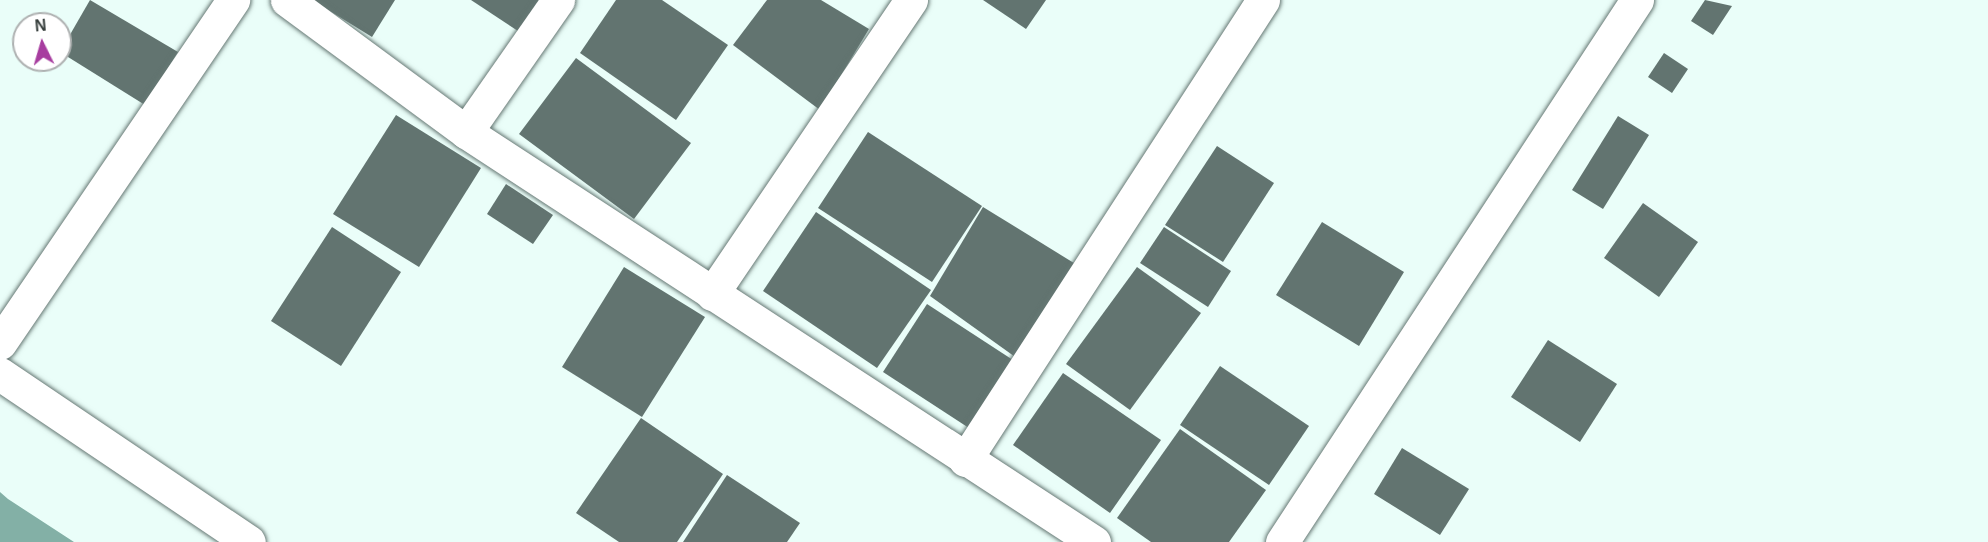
<!DOCTYPE html>
<html>
<head>
<meta charset="utf-8">
<style>
  body { margin:0 }
  #map { position:relative; width:1988px; height:542px; overflow:hidden; background:#eafef9; font-family:Arial,sans-serif }
  div>[style] { position:absolute }
  .water>* { inset:0; background:#83b0a6 }
  .building>* { inset:0; background:#627470 }
  .roads { filter:drop-shadow(0 0 2px #667874) drop-shadow(0 0 2px #667874) }
  .minor>* { height:33px; margin:-16.5px; padding:0 16.5px; transform-origin:16.5px; border-radius:16.5px; background:#fff }
  .major>* { height:33px; margin:-16.5px; padding:0 16.5px; transform-origin:16.5px; border-radius:16.5px; background:#fff }
  span { translate:-50% -50%; white-space:nowrap; text-align:center; line-height:1.15; -webkit-text-stroke:6px #fff; paint-order:stroke }
  .north { position:absolute; left:12px; top:12px; width:60px; height:60px; box-sizing:border-box; background:#fff; border:2px solid #aeb1b1; border-radius:50%; rotate:355deg; font-size:16px; font-weight:700; line-height:24px; text-align:center; color:#353d3b }
  .north::after { content:''; display:block; margin:auto; width:21px; height:27px; background:#a73d9f; clip-path:polygon(50% 0,100% 100%,50% 72%,0 100%) }
</style>
</head>
<body>
<div id="map">
  <div class="water">
    <i style="clip-path:polygon(0 492px,8px 499px,74px 542px,0 542px)"></i>
  </div>
  <div class="building">
    <i style="clip-path:polygon(90px 0,178px 52px,145px 105px,60px 52px)"></i>
    <i style="clip-path:polygon(312px 0,395px 0,372px 37px)"></i>
    <i style="clip-path:polygon(471px 0,543px 0,521px 33px)"></i>
    <i style="clip-path:polygon(616px 0,662px 0,728px 45px,676px 120px,580px 53px)"></i>
    <i style="clip-path:polygon(767px 0,821px 0,869px 29px,820px 110px,733px 45px)"></i>
    <i style="clip-path:polygon(983px 0,1046px 0,1026px 29px)"></i>
    <i style="clip-path:polygon(1705px 0,1732px 6px,1713px 35px,1691px 21px)"></i>
    <i style="clip-path:polygon(1664px 53px,1688px 69px,1672px 93px,1648px 77px)"></i>
    <i style="clip-path:polygon(576px 58px,691px 143px,634px 219px,519px 134px)"></i>
    <i style="clip-path:polygon(396px 115px,481px 168px,419px 267px,333px 214px)"></i>
    <i style="clip-path:polygon(1618px 116px,1649px 135px,1603px 209px,1572px 190px)"></i>
    <i style="clip-path:polygon(868px 132px,982px 206px,932px 282px,818px 208px)"></i>
    <i style="clip-path:polygon(1217px 146px,1274px 183px,1223px 262px,1165px 225px)"></i>
    <i style="clip-path:polygon(506px 184px,553px 215px,533px 244px,487px 214px)"></i>
    <i style="clip-path:polygon(1643px 203px,1698px 242px,1659px 297px,1604px 258px)"></i>
    <i style="clip-path:polygon(983px 207px,1082px 268px,1018px 359px,930px 296px)"></i>
    <i style="clip-path:polygon(816px 212px,931px 290px,877px 368px,763px 291px)"></i>
    <i style="clip-path:polygon(1322px 222px,1404px 272px,1359px 346px,1276px 295px)"></i>
    <i style="clip-path:polygon(332px 227px,401px 272px,341px 366px,271px 321px)"></i>
    <i style="clip-path:polygon(1164px 227px,1231px 271px,1208px 307px,1140px 263px)"></i>
    <i style="clip-path:polygon(624px 267px,705px 317px,642px 417px,562px 367px)"></i>
    <i style="clip-path:polygon(1137px 267px,1201px 313px,1130px 410px,1066px 364px)"></i>
    <i style="clip-path:polygon(927px 304px,1016px 362px,972px 430px,883px 372px)"></i>
    <i style="clip-path:polygon(1548px 340px,1617px 384px,1580px 442px,1511px 397px)"></i>
    <i style="clip-path:polygon(1220px 366px,1309px 426px,1269px 485px,1180px 425px)"></i>
    <i style="clip-path:polygon(1063px 373px,1161px 440px,1110px 513px,1013px 445px)"></i>
    <i style="clip-path:polygon(641px 418px,723px 474px,677px 542px,619px 542px,576px 513px)"></i>
    <i style="clip-path:polygon(1180px 429px,1266px 490px,1229px 542px,1151px 542px,1117px 518px)"></i>
    <i style="clip-path:polygon(1402px 448px,1469px 489px,1440px 535px,1374px 494px)"></i>
    <i style="clip-path:polygon(727px 475px,800px 523px,787px 542px,683px 542px)"></i>
  </div>
  <div class="roads">
    <div class="minor">
      <i style="left:287px;top:0;width:222px;rotate:36.4deg"></i>
      <i style="left:466px;top:132px;width:750px;rotate:33.14deg"></i>
      <i style="left:466px;top:132px;width:161px;rotate:-55.1deg"></i>
      <i style="left:712px;top:294px;width:355px;rotate:-55.9deg"></i>
      <i style="left:0;top:343px;width:415px;rotate:-55.8deg"></i>
      <i style="left:965px;top:460px;width:548px;rotate:-57.06deg"></i>
      <i style="left:1282px;top:542px;width:648px;rotate:-56.78deg"></i>
    </div>
    <div class="major">
      <i style="left:0;top:374px;width:300px;rotate:34deg"></i>
    </div>
  </div>
  <div class="north">N</div>
</div>
</body>
</html>
